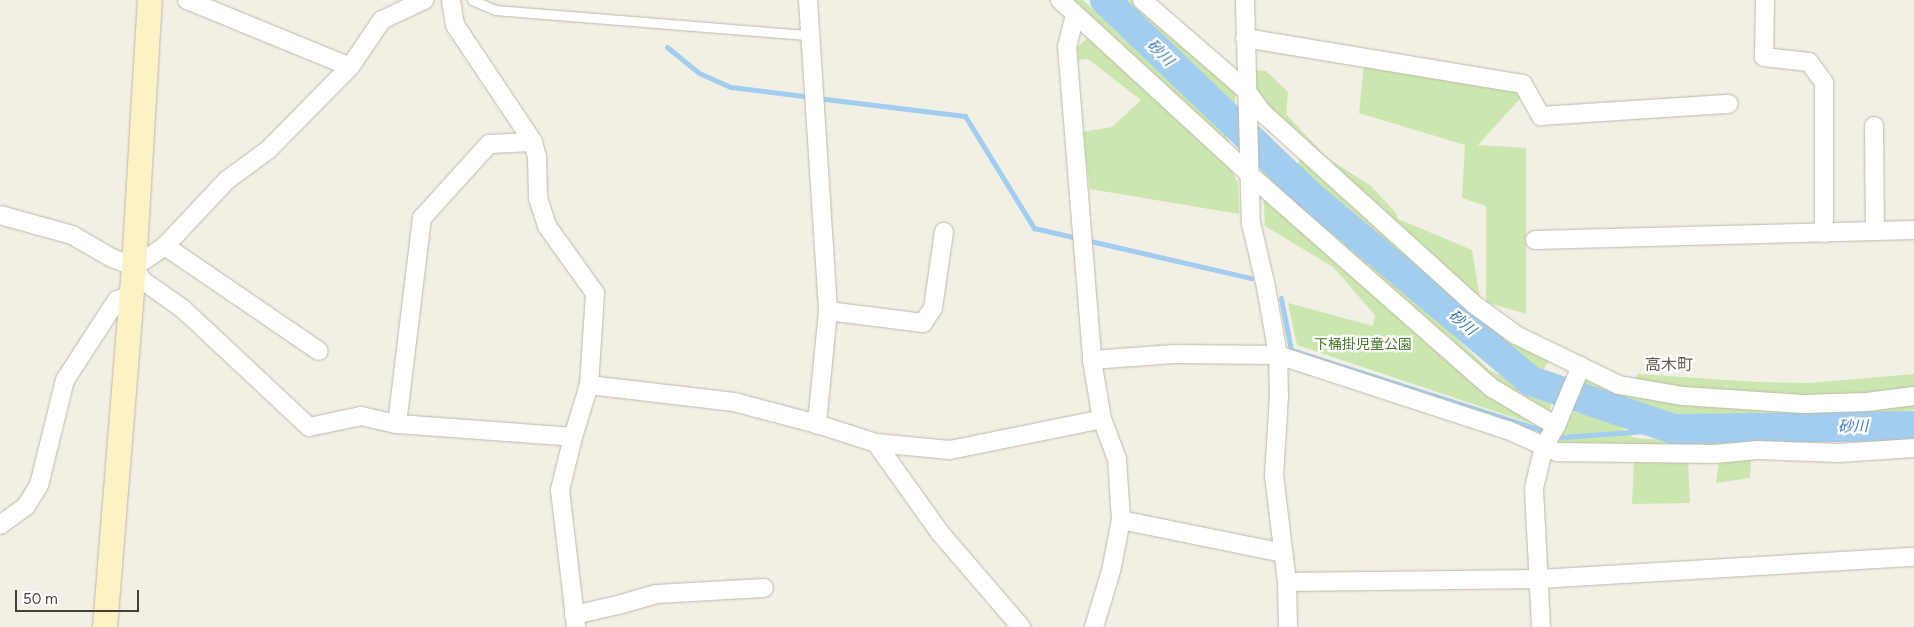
<!DOCTYPE html>
<html>
<head>
<meta charset="utf-8">
<style>
  body { margin:0 }
  #map { position:relative; width:1914px; height:627px; overflow:hidden; background:#f2efe5; font-family:Figtree,"Noto Sans JP",sans-serif }
  div>[style] { position:absolute }
  .green>* { inset:0; background:#cce6af }
  .stream>* { height:5px; margin:-2.5px; padding:0 2.5px; transform-origin:2.5px; border-radius:2.5px; background:#a3cdee }
  .river>* { height:30px; margin:-15px; padding:0 15px; transform-origin:15px; border-radius:15px; background:#a3cdee }
  .roads { filter:drop-shadow(0 0 1px #c0b9ab) drop-shadow(0 0 1px #c0b9ab) }
  .lane>* { height:9px; margin:-4.5px; padding:0 4.5px; transform-origin:4.5px; border-radius:4.5px; background:#fff }
  .street>* { height:18px; margin:-9px; padding:0 9px; transform-origin:9px; border-radius:9px; background:#fff }
  .secondary>* { height:24px; margin:-12px; padding:0 12px; transform-origin:12px; border-radius:12px; background:#fdf1c5 }
  span { translate:-50% -50%; white-space:nowrap; text-align:center; line-height:1.15; -webkit-text-stroke:4.5px #fff; paint-order:stroke }
  .park-label { font-size:14px; color:#45752a }
  .water-label { font-size:15px; color:#3176ad; font-style:italic }
  .quarter-label { font-size:16px; color:#675d4d }
  .scale { position:absolute; left:15px; top:590px; width:124px; height:22px; box-sizing:border-box; border:2px solid #453f35; border-top:0; padding-left:6px; font-size:15px; line-height:18px; white-space:nowrap; color:#453f35; -webkit-text-stroke:4px #fff; paint-order:stroke }
</style>
</head>
<body>
<div id="map">
  <div class="green">
    <i style="clip-path:polygon(1072px 0,1083px 0,1224px 132px,1235px 154px)"></i>
    <i style="clip-path:polygon(1116px 0,1133px 0,1236px 93px,1234px 105px)"></i>
    <i style="clip-path:polygon(1089px 36px,1227px 163px,1238px 183px,1239px 214px,1090px 189px,1082px 132px,1112px 127px,1141px 100px,1088px 59px,1077px 60px,1077px 48px)"></i>
    <i style="clip-path:polygon(1364px 64px,1525px 93px,1478px 145px,1526px 148px,1526px 314px,1486px 302px,1486px 206px,1462px 198px,1465px 145px,1359px 113px)"></i>
    <i style="clip-path:polygon(1254px 70px,1266px 71px,1288px 92px,1286px 114px,1327px 158px,1371px 186px,1396px 213px,1398px 219px,1472px 250px,1483px 317px,1550px 359px,1543px 370px,1515px 354px,1450px 302px,1297px 171px,1300px 156px,1254px 93px)"></i>
    <i style="clip-path:polygon(1262px 170px,1296px 190px,1392px 276px,1488px 369px,1552px 402px,1545px 428px,1297px 345px,1288px 303px,1373px 326px,1375px 315px,1333px 267px,1265px 226px)"></i>
    <i style="clip-path:polygon(1586px 374px,1632px 381px,1638px 374px,1756px 382px,1809px 383px,1914px 374px,1914px 410px,1878px 414px,1741px 415px,1672px 422px,1580px 390px)"></i>
    <i style="clip-path:polygon(1573px 412px,1615px 422px,1634px 438px,1744px 445px,1716px 450px,1552px 446px)"></i>
    <i style="clip-path:polygon(1762px 454px,1804px 459px,1751px 460px,1750px 478px,1716px 483px,1719px 461px)"></i>
    <i style="clip-path:polygon(1634px 461px,1688px 461px,1690px 503px,1632px 504px)"></i>
  </div>
  <div class="stream">
    <i style="left:667px;top:47px;width:41px;rotate:39.1deg"></i>
    <i style="left:699px;top:73px;width:35px;rotate:24deg"></i>
    <i style="left:731px;top:87px;width:73px;rotate:7.1deg"></i>
    <i style="left:825px;top:99px;width:141px;rotate:6.9deg"></i>
    <i style="left:965px;top:116px;width:132px;rotate:58.4deg"></i>
    <i style="left:1034px;top:228px;width:223px;rotate:13deg"></i>
    <i style="left:1281px;top:298px;width:53px;rotate:79.1deg"></i>
    <i style="left:1291px;top:350px;width:270px;rotate:17.7deg"></i>
    <i style="left:1556px;top:435px;width:6px;rotate:18deg"></i>
    <i style="left:1562px;top:437px;width:112px;rotate:-4.1deg"></i>
  </div>
  <div class="river">
    <i style="left:1105px;top:0;width:281px;rotate:43.7deg"></i>
    <i style="left:1308px;top:194px;width:291px;rotate:40deg"></i>
    <i style="left:1531px;top:381px;width:151px;rotate:18.6deg"></i>
    <i style="left:1674px;top:429px;width:240px;rotate:-0.7deg"></i>
  </div>
  <div class="roads">
    <div class="lane">
      <i style="left:472px;top:0;width:25px;rotate:23deg"></i>
      <i style="left:495px;top:10px;width:315px;rotate:4.6deg"></i>
    </div>
    <div class="street">
      <i style="left:187px;top:0;width:176px;rotate:22.3deg"></i>
      <i style="left:451px;top:0;width:25px;rotate:81deg"></i>
      <i style="left:455px;top:25px;width:141px;rotate:56.3deg"></i>
      <i style="left:533px;top:142px;width:16px;rotate:75deg"></i>
      <i style="left:537px;top:157px;width:41px;rotate:88.6deg"></i>
      <i style="left:538px;top:198px;width:29px;rotate:72deg"></i>
      <i style="left:547px;top:226px;width:82px;rotate:54.4deg"></i>
      <i style="left:595px;top:293px;width:92px;rotate:93.7deg"></i>
      <i style="left:589px;top:385px;width:54px;rotate:107.1deg"></i>
      <i style="left:573px;top:437px;width:55px;rotate:103.8deg"></i>
      <i style="left:560px;top:490px;width:138px;rotate:83.3deg"></i>
      <i style="left:808px;top:0;width:312px;rotate:86.3deg"></i>
      <i style="left:828px;top:311px;width:114px;rotate:95.6deg"></i>
      <i style="left:1060px;top:0;width:257px;rotate:42.6deg"></i>
      <i style="left:1249px;top:174px;width:324px;rotate:41.4deg"></i>
      <i style="left:1492px;top:388px;width:74px;rotate:30.7deg"></i>
      <i style="left:1142px;top:0;width:138px;rotate:40.9deg"></i>
      <i style="left:1246px;top:90px;width:29px;rotate:54deg"></i>
      <i style="left:1263px;top:113px;width:286px;rotate:42.2deg"></i>
      <i style="left:1475px;top:305px;width:51px;rotate:36.2deg"></i>
      <i style="left:1516px;top:335px;width:114px;rotate:25.9deg"></i>
      <i style="left:1619px;top:385px;width:65px;rotate:9.8deg"></i>
      <i style="left:1683px;top:396px;width:120px;rotate:3.8deg"></i>
      <i style="left:1803px;top:404px;width:64px;rotate:-1.8deg"></i>
      <i style="left:1867px;top:402px;width:47px;rotate:-7.3deg"></i>
      <i style="left:1245px;top:0;width:223px;rotate:88.5deg"></i>
      <i style="left:1251px;top:223px;width:66px;rotate:76.8deg"></i>
      <i style="left:1266px;top:287px;width:69px;rotate:80deg"></i>
      <i style="left:1278px;top:355px;width:41px;rotate:88.6deg"></i>
      <i style="left:1279px;top:396px;width:79px;rotate:93.6deg"></i>
      <i style="left:1274px;top:475px;width:108px;rotate:83.1deg"></i>
      <i style="left:1287px;top:582px;width:45px;rotate:88.7deg"></i>
      <i style="left:1765px;top:0;width:57px;rotate:91deg"></i>
      <i style="left:1764px;top:57px;width:45px;rotate:6.3deg"></i>
      <i style="left:1809px;top:62px;width:26px;rotate:54deg"></i>
      <i style="left:1824px;top:83px;width:150px;rotate:90deg"></i>
      <i style="left:1075px;top:15px;width:32px;rotate:104deg"></i>
      <i style="left:1067px;top:46px;width:315px;rotate:85.4deg"></i>
      <i style="left:1092px;top:360px;width:60px;rotate:80.4deg"></i>
      <i style="left:1102px;top:419px;width:43px;rotate:69.4deg"></i>
      <i style="left:1117px;top:459px;width:61px;rotate:86.2deg"></i>
      <i style="left:1121px;top:520px;width:52px;rotate:101.1deg"></i>
      <i style="left:1111px;top:571px;width:59px;rotate:106.9deg"></i>
      <i style="left:1245px;top:38px;width:282px;rotate:9.4deg"></i>
      <i style="left:1523px;top:84px;width:37px;rotate:61deg"></i>
      <i style="left:1541px;top:116px;width:188px;rotate:-3.7deg"></i>
      <i style="left:1874px;top:126px;width:105px;rotate:89.5deg"></i>
      <i style="left:0;top:215px;width:75px;rotate:15.5deg"></i>
      <i style="left:72px;top:235px;width:46px;rotate:29.9deg"></i>
      <i style="left:112px;top:258px;width:24px;rotate:22deg"></i>
      <i style="left:134px;top:267px;width:15px;rotate:58deg"></i>
      <i style="left:142px;top:280px;width:50px;rotate:35.3deg"></i>
      <i style="left:183px;top:309px;width:173px;rotate:43.1deg"></i>
      <i style="left:309px;top:427px;width:53px;rotate:-11.9deg"></i>
      <i style="left:361px;top:416px;width:37px;rotate:13deg"></i>
      <i style="left:397px;top:424px;width:176px;rotate:4.2deg"></i>
      <i style="left:1535px;top:240px;width:379px;rotate:-1.5deg"></i>
      <i style="left:165px;top:246px;width:186px;rotate:34.3deg"></i>
      <i style="left:134px;top:267px;width:37px;rotate:-34deg"></i>
      <i style="left:165px;top:246px;width:91px;rotate:-46.8deg"></i>
      <i style="left:227px;top:180px;width:52px;rotate:-36.4deg"></i>
      <i style="left:269px;top:149px;width:115px;rotate:-45.4deg"></i>
      <i style="left:350px;top:67px;width:57px;rotate:-55.8deg"></i>
      <i style="left:382px;top:20px;width:47px;rotate:-25.5deg"></i>
      <i style="left:828px;top:311px;width:96px;rotate:7.2deg"></i>
      <i style="left:923px;top:323px;width:18px;rotate:-56deg"></i>
      <i style="left:933px;top:308px;width:77px;rotate:-81.8deg"></i>
      <i style="left:1092px;top:360px;width:82px;rotate:-4.2deg"></i>
      <i style="left:1174px;top:354px;width:104px;rotate:0.6deg"></i>
      <i style="left:1278px;top:355px;width:242px;rotate:18.1deg"></i>
      <i style="left:1508px;top:430px;width:54px;rotate:24.2deg"></i>
      <i style="left:1557px;top:452px;width:158px;rotate:0.7deg"></i>
      <i style="left:1715px;top:454px;width:43px;rotate:-5.3deg"></i>
      <i style="left:1758px;top:450px;width:81px;rotate:2.1deg"></i>
      <i style="left:1839px;top:453px;width:75px;rotate:-3.8deg"></i>
      <i style="left:589px;top:385px;width:146px;rotate:6.7deg"></i>
      <i style="left:734px;top:402px;width:86px;rotate:14.8deg"></i>
      <i style="left:817px;top:424px;width:62px;rotate:17.9deg"></i>
      <i style="left:876px;top:443px;width:74px;rotate:5.4deg"></i>
      <i style="left:950px;top:450px;width:155px;rotate:-11.5deg"></i>
      <i style="left:397px;top:424px;width:208px;rotate:-83.1deg"></i>
      <i style="left:422px;top:218px;width:100px;rotate:-47.8deg"></i>
      <i style="left:489px;top:144px;width:44px;rotate:-2.6deg"></i>
      <i style="left:876px;top:443px;width:112px;rotate:54.5deg"></i>
      <i style="left:941px;top:534px;width:123px;rotate:49.3deg"></i>
      <i style="left:1121px;top:520px;width:165px;rotate:11.5deg"></i>
      <i style="left:0;top:525px;width:32px;rotate:-36deg"></i>
      <i style="left:26px;top:506px;width:25px;rotate:-58deg"></i>
      <i style="left:39px;top:485px;width:108px;rotate:-76.1deg"></i>
      <i style="left:65px;top:380px;width:95px;rotate:-57deg"></i>
      <i style="left:117px;top:300px;width:15px;rotate:-20deg"></i>
      <i style="left:1287px;top:582px;width:252px;rotate:-0.7deg"></i>
      <i style="left:1539px;top:579px;width:376px;rotate:-3.4deg"></i>
      <i style="left:574px;top:615px;width:45px;rotate:-12.8deg"></i>
      <i style="left:618px;top:605px;width:40px;rotate:-16deg"></i>
      <i style="left:656px;top:594px;width:108px;rotate:-3.2deg"></i>
      <i style="left:1541px;top:627px;width:139px;rotate:-92.9deg"></i>
      <i style="left:1534px;top:488px;width:43px;rotate:-76.6deg"></i>
      <i style="left:1544px;top:446px;width:23px;rotate:-59deg"></i>
      <i style="left:1556px;top:426px;width:65px;rotate:-67.4deg"></i>
    </div>
    <div class="secondary">
      <i style="left:105px;top:627px;width:361px;rotate:-85.4deg"></i>
      <i style="left:134px;top:267px;width:267px;rotate:-86.6deg"></i>
    </div>
  </div>
  <div class="park-label">
    <span style="left:1363px;top:345px">下桶掛児童公園</span>
  </div>
  <div class="water-label">
    <span style="left:1160px;top:53px;rotate:44deg">砂川</span>
    <span style="left:1462px;top:323px;rotate:40deg">砂川</span>
    <span style="left:1853px;top:427px;rotate:-1deg">砂川</span>
  </div>
  <div class="quarter-label">
    <span style="left:1669px;top:365px">高木町</span>
  </div>
  <div class="scale">50 m</div>
</div>
</body>
</html>
